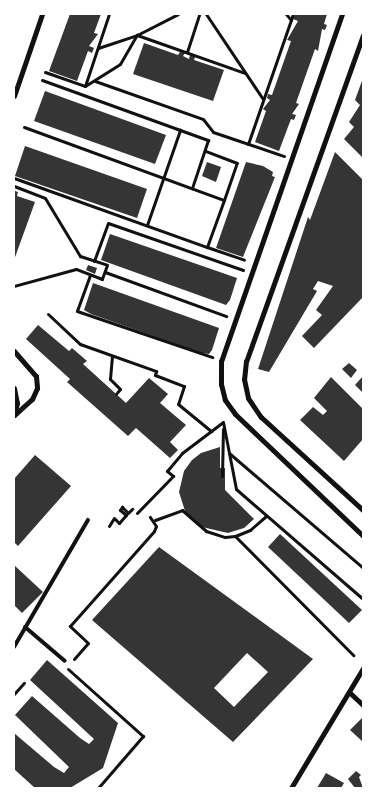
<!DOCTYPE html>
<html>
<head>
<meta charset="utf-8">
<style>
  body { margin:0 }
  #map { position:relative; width:377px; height:802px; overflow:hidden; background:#fff; font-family:"IBM Plex Sans",sans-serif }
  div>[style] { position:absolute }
  .building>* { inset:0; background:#353535 }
  .path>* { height:3px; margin:-1.5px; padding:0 1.5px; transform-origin:1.5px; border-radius:1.5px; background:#111 }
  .service>* { height:4px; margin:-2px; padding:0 2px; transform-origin:2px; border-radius:2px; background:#111 }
  .minor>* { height:5px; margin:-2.5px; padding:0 2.5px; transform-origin:2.5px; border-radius:2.5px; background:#111 }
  span { translate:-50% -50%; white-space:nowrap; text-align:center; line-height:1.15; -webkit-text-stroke:4px #fff; paint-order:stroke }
  .frame { position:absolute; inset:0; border:15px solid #fff; pointer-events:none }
</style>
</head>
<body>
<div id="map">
  <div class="building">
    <i style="clip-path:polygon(70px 14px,101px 14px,94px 33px,98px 34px,89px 46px,94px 48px,92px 53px,88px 51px,77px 81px,49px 71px)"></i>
    <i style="clip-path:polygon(295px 14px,327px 14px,324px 24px,327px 25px,325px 30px,322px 29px,318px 51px,315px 49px,296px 103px,299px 104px,292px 114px,296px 115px,294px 120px,291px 119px,279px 151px,255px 142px,266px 111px,263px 109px,270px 100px,267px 98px,268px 94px,272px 95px,291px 41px,287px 40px,298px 21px,293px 19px)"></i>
    <i style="clip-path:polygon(144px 43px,178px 55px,180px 52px,185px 53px,183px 56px,189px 59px,190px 55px,195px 57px,194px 60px,224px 70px,213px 101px,133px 74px)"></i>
    <i style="clip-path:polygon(363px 78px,363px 158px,344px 139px,354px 127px,349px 122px,360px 105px,355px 100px)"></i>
    <i style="clip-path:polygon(45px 91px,166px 135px,155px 164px,34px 121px)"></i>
    <i style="clip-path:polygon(25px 146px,147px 189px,137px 218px,15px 176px)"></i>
    <i style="clip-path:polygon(335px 152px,363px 180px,363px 297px,314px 348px,302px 336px,322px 315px,316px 310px,333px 286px,318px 281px,313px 289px,317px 291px,269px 372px,258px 369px,308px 217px,310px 220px)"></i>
    <i style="clip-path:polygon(207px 162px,221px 167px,216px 182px,202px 176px)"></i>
    <i style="clip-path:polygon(246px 162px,263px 166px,273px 172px,272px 176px,275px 177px,243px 257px,216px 248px)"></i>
    <i style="clip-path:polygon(15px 191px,18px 192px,17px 196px,35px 202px,14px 260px)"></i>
    <i style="clip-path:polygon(110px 234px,237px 278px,230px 300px,226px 305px,101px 260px)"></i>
    <i style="clip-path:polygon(88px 265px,97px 268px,95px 274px,86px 270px)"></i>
    <i style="clip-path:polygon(93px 283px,219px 328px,212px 350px,209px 354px,201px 353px,91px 314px,84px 310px)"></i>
    <i style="clip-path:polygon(38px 325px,69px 351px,72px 348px,87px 361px,83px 364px,126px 403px,149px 378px,168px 394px,160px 403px,186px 425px,170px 442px,178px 450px,170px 458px,136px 428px,128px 436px,67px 382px,70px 379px,26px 339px)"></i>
    <i style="clip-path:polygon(349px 363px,357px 370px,351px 378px,342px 369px)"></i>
    <i style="clip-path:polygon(363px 376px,363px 393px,355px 385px)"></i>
    <i style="clip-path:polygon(331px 377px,363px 409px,363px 439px,344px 461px,300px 420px,313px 407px,323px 415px,327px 411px,314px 398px)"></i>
    <i style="clip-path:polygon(220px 447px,220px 468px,225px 468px,225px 490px,254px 519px,244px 528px,228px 533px,202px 527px,185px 511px,179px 492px,184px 471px,192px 460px,201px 453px)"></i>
    <i style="clip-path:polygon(35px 455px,71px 486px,18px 546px,14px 542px,14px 479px)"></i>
    <i style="clip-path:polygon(280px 534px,362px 610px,349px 623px,268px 547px)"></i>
    <i style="clip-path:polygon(evenodd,159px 547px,313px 659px,233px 742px,92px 620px,159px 547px,247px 653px,268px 672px,234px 707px,214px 688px,247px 653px)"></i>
    <i style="clip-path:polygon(14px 565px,43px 592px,22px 613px,14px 605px)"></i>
    <i style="clip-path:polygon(47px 660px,118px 723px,103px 768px,70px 788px,35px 788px,14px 769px,14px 733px,54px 767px,64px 773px,69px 767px,15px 715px,32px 696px,80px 738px,89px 744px,94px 739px,30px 680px)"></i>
    <i style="clip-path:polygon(363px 717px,363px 742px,350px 730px)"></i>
    <i style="clip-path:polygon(356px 771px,361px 775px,359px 777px,363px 788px,355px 788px,348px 779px)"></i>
    <i style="clip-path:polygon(326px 773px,344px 783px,341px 788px,317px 788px)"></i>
  </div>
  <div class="path">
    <i style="left:206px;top:14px;width:102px;rotate:56.2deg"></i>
    <i style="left:286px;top:14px;width:8px;rotate:50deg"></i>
    <i style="left:98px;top:48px;width:41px;rotate:-18.4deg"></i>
    <i style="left:137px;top:35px;width:114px;rotate:19.4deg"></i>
    <i style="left:187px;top:52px;width:39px;rotate:-72deg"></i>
    <i style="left:45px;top:72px;width:42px;rotate:19.3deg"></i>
    <i style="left:85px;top:86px;width:41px;rotate:-32.2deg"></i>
    <i style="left:120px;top:64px;width:34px;rotate:-60deg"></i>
    <i style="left:137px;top:35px;width:46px;rotate:-27.1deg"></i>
    <i style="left:42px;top:80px;width:177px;rotate:19.9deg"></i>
    <i style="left:208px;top:140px;width:51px;rotate:108.4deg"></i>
    <i style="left:95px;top:81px;width:114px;rotate:19.4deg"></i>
    <i style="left:203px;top:119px;width:16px;rotate:52deg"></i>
    <i style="left:213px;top:132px;width:75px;rotate:18.7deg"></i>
    <i style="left:85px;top:86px;width:76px;rotate:-71.6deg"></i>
    <i style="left:24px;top:127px;width:213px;rotate:20.1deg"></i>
    <i style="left:224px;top:200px;width:39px;rotate:-71deg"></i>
    <i style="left:237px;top:163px;width:34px;rotate:-159deg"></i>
    <i style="left:248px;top:144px;width:138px;rotate:-70.9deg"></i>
    <i style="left:14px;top:178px;width:205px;rotate:19.7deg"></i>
    <i style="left:14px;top:186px;width:33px;rotate:21deg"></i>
    <i style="left:45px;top:198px;width:68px;rotate:58.9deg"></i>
    <i style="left:80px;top:256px;width:28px;rotate:18deg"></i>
    <i style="left:107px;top:265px;width:15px;rotate:110deg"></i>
    <i style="left:102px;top:279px;width:28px;rotate:-159deg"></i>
    <i style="left:76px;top:269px;width:64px;rotate:164.7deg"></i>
    <i style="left:224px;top:200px;width:50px;rotate:109.9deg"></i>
    <i style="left:207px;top:247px;width:39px;rotate:19deg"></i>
    <i style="left:147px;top:225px;width:101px;rotate:-70.8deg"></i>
    <i style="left:94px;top:261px;width:40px;rotate:-69.8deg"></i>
    <i style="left:108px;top:223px;width:143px;rotate:19.2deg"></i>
    <i style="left:105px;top:272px;width:129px;rotate:20deg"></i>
    <i style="left:90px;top:275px;width:38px;rotate:110deg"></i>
    <i style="left:77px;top:311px;width:143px;rotate:18.8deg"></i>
    <i style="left:48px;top:314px;width:44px;rotate:43.2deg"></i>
    <i style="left:80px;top:344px;width:81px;rotate:19.6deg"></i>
    <i style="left:156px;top:371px;width:4px;rotate:104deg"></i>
    <i style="left:155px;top:375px;width:31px;rotate:21deg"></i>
    <i style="left:184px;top:386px;width:19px;rotate:108deg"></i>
    <i style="left:178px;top:404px;width:43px;rotate:39.3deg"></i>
    <i style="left:112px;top:356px;width:23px;rotate:95deg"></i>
    <i style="left:110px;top:379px;width:14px;rotate:45deg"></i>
    <i style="left:120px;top:389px;width:6px;rotate:129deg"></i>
    <i style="left:223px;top:422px;width:68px;rotate:79deg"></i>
    <i style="left:236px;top:489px;width:168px;rotate:40.9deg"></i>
    <i style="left:229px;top:453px;width:177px;rotate:40.6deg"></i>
    <i style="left:222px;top:476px;width:47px;rotate:-88.8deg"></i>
    <i style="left:137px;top:513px;width:52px;rotate:-45.8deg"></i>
    <i style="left:173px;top:476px;width:8px;rotate:-140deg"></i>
    <i style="left:167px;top:471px;width:23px;rotate:-50deg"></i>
    <i style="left:182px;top:453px;width:51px;rotate:-37.1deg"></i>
    <i style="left:266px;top:516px;width:21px;rotate:139deg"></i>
    <i style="left:250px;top:530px;width:16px;rotate:158deg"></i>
    <i style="left:235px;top:536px;width:168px;rotate:45.2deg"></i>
    <i style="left:155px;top:520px;width:29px;rotate:-20deg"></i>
    <i style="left:182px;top:510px;width:32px;rotate:41deg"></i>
    <i style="left:206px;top:531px;width:20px;rotate:18deg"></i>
    <i style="left:225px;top:537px;width:10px;rotate:-6deg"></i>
    <i style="left:109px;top:526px;width:9px;rotate:-58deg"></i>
    <i style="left:114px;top:518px;width:7px;rotate:45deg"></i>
    <i style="left:119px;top:523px;width:11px;rotate:-49deg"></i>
    <i style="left:126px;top:515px;width:8px;rotate:-140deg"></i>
    <i style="left:120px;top:510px;width:4px;rotate:-56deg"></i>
    <i style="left:122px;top:507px;width:8px;rotate:45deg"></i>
    <i style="left:128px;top:513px;width:6px;rotate:-45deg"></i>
    <i style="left:74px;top:659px;width:21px;rotate:-49deg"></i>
    <i style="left:88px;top:643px;width:25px;rotate:-137deg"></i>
    <i style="left:70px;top:626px;width:127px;rotate:-48.5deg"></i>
    <i style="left:154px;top:531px;width:5px;rotate:-68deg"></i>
    <i style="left:156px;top:526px;width:11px;rotate:-124deg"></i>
    <i style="left:68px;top:669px;width:101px;rotate:41.8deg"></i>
    <i style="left:143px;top:736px;width:69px;rotate:130.9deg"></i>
    <i style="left:14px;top:694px;width:15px;rotate:-48deg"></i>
  </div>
  <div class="service">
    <i style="left:25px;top:627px;width:52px;rotate:40.4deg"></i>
    <i style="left:14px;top:647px;width:147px;rotate:-59.8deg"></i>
  </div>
  <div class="minor">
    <i style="left:342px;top:14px;width:367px;rotate:109.2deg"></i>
    <i style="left:221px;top:361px;width:23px;rotate:90deg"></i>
    <i style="left:221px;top:384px;width:16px;rotate:76deg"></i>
    <i style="left:225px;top:400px;width:17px;rotate:54deg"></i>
    <i style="left:235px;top:414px;width:177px;rotate:43.6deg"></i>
    <i style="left:363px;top:35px;width:346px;rotate:109.7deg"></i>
    <i style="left:246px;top:361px;width:18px;rotate:96deg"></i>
    <i style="left:244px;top:379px;width:19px;rotate:78deg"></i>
    <i style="left:248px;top:398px;width:23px;rotate:56deg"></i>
    <i style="left:261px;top:417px;width:138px;rotate:42.4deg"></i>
    <i style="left:14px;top:96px;width:87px;rotate:-71.1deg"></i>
    <i style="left:14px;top:351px;width:33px;rotate:49deg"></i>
    <i style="left:36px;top:376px;width:12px;rotate:85deg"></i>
    <i style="left:37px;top:388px;width:12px;rotate:114deg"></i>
    <i style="left:32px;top:399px;width:24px;rotate:138deg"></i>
    <i style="left:14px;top:388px;width:15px;rotate:79deg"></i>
    <i style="left:17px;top:403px;width:12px;rotate:104deg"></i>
    <i style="left:349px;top:692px;width:19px;rotate:43deg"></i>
    <i style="left:291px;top:788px;width:140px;rotate:-59deg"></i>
  </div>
  <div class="frame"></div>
</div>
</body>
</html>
